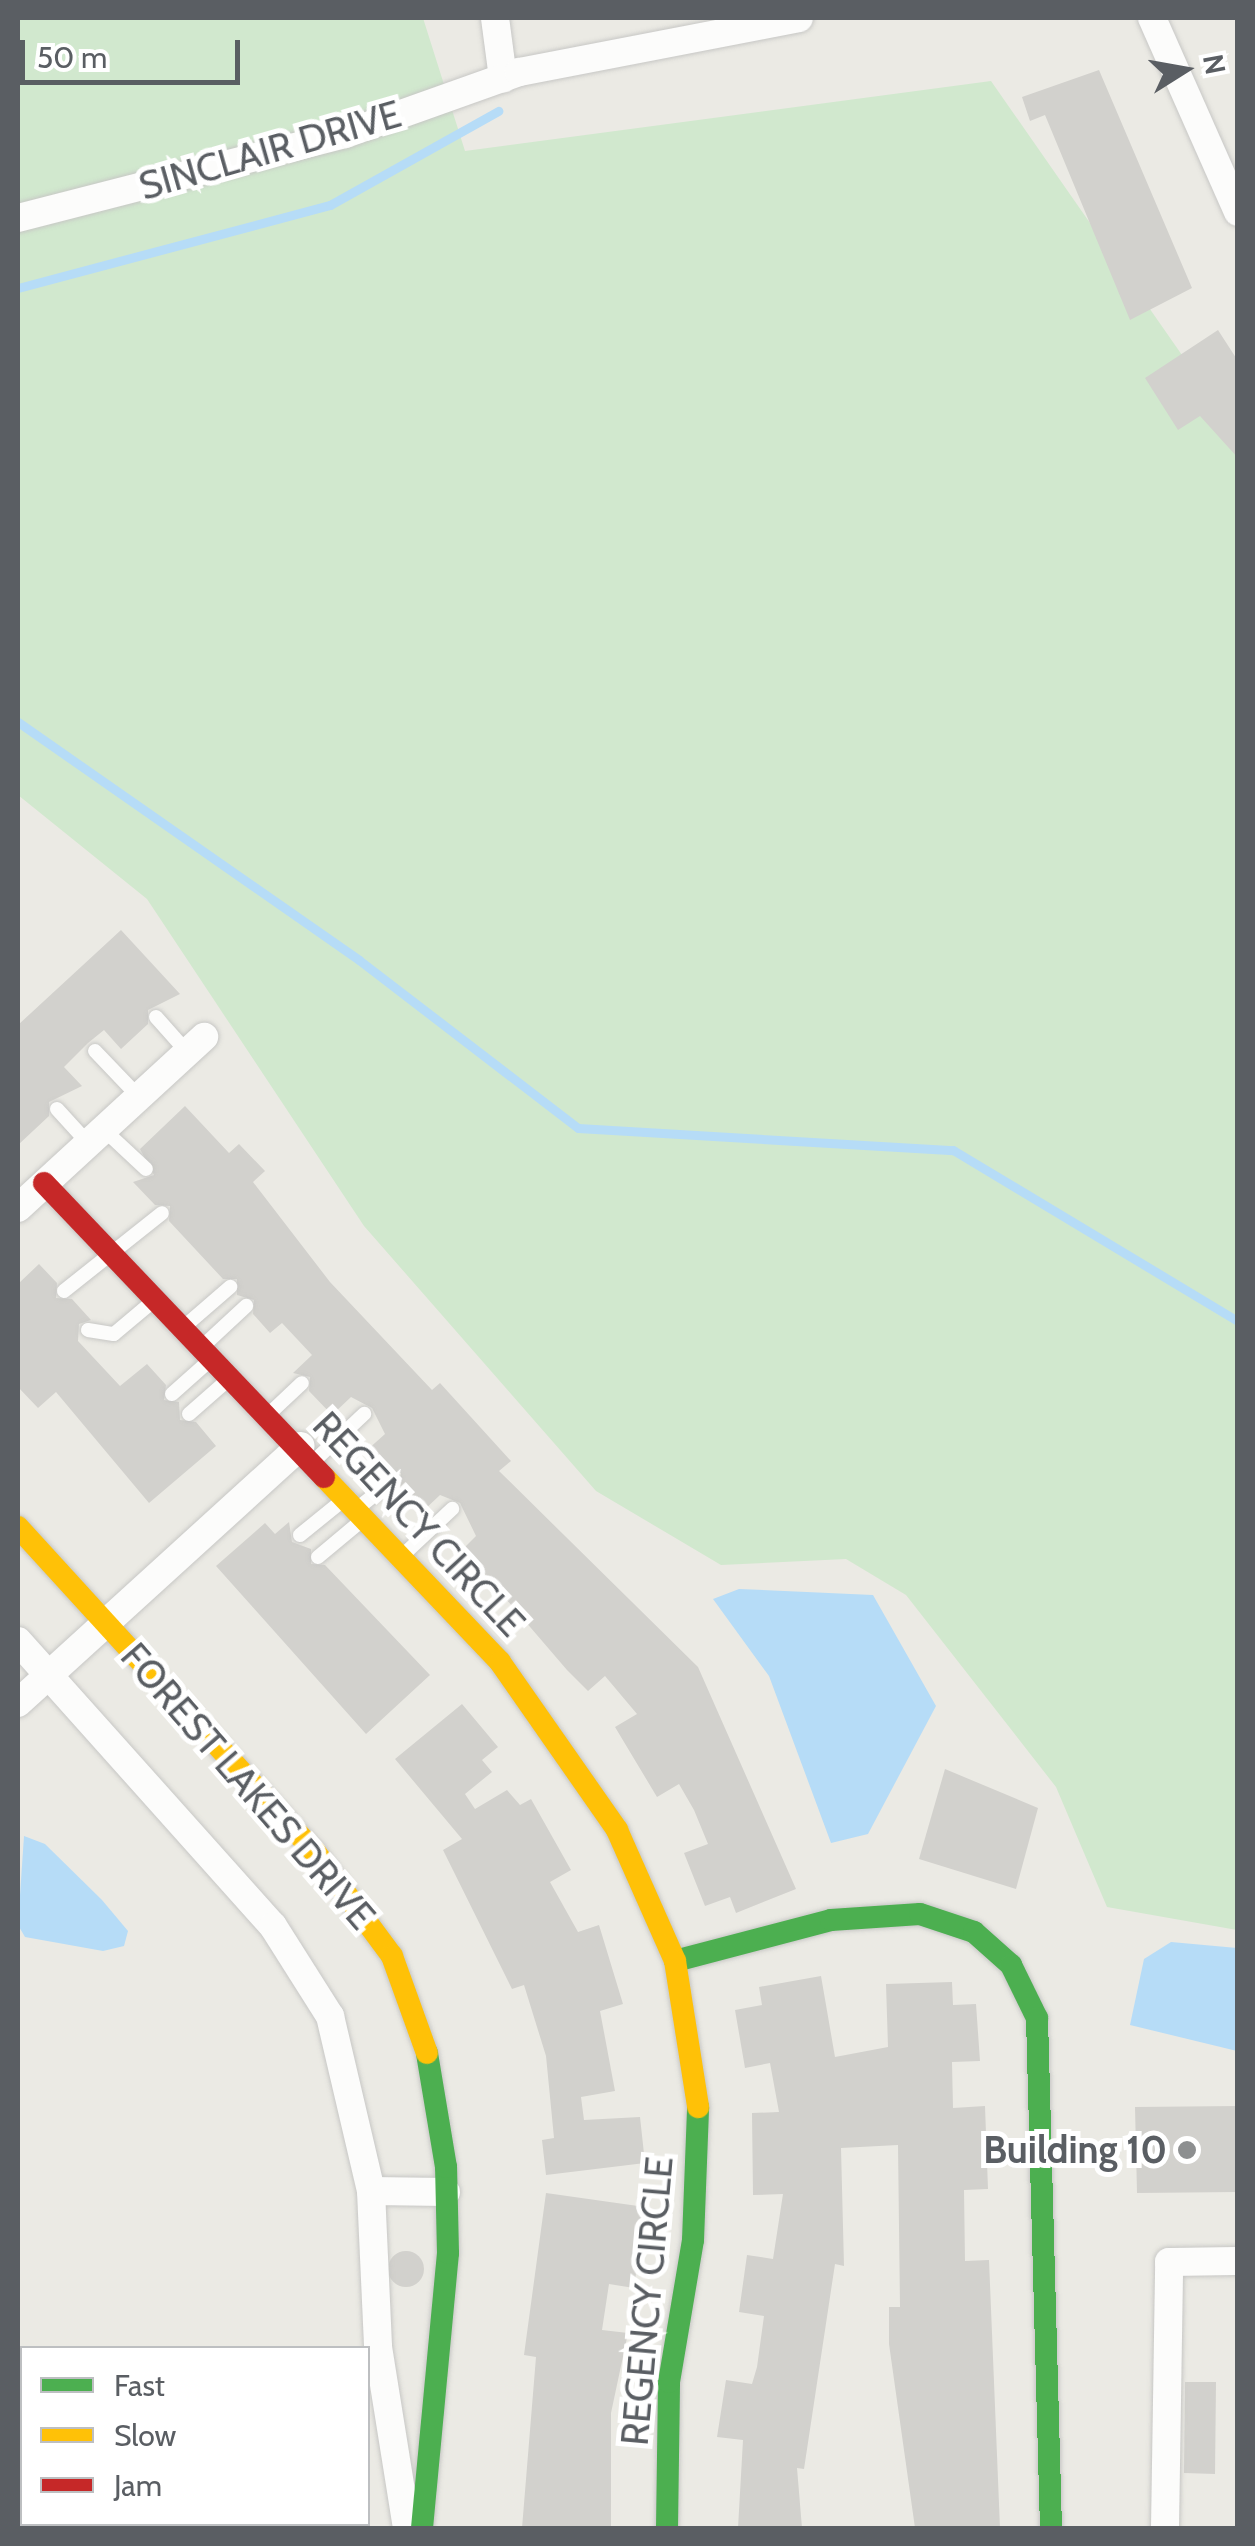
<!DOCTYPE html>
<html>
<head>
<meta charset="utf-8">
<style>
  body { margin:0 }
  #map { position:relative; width:1255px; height:2546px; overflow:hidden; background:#ebeae4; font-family:Cabin,sans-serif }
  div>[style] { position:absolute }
  .green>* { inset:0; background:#d1e8ce }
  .water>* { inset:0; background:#b6dcf7 }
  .stream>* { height:9px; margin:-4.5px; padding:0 4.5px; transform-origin:4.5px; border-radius:4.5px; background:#b6dcf7 }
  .building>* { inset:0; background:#d2d1cd }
  .round { border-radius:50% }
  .roads { filter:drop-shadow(0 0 2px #c7c7c5) drop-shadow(0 0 2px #c7c7c5) }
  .lane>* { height:14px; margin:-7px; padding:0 7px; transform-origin:7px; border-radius:7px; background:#fcfcfb }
  .street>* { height:28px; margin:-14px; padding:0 14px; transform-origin:14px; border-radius:14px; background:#fcfcfb }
  .fast>* { height:22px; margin:-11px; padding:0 11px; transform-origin:11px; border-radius:11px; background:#4caf50 }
  .slow>* { height:22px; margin:-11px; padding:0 11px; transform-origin:11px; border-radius:11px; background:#ffc107 }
  .jam>* { height:22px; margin:-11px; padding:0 11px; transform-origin:11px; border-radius:11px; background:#c62828 }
  .dots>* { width:28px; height:28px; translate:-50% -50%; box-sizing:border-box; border:5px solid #fff; border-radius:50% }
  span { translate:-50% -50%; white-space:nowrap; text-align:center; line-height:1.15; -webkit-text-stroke:10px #fff; paint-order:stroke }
  .street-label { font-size:38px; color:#5a5e63 }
  .poi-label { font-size:38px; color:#5a5e63; font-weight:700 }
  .right { translate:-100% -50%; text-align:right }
  .frame { position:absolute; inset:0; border:20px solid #5a5e63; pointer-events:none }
  .legend { position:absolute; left:20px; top:2346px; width:350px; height:180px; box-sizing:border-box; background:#fff; border:2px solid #bdbfc1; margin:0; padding:12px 18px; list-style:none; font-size:30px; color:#5a5e63 }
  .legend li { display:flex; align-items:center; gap:20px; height:50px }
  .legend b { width:50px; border:2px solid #bdbfc1 }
  .north { position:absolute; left:1135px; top:20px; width:100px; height:100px; -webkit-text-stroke:8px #fff; paint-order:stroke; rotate:79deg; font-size:28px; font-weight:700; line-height:40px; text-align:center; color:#5a5e63 }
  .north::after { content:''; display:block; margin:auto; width:35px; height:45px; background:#5a5e63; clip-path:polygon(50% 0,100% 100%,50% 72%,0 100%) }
  .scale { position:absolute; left:20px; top:40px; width:220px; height:45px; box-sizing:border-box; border:5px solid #5a5e63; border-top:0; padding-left:12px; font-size:30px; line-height:35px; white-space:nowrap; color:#5a5e63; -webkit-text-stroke:8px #fff; paint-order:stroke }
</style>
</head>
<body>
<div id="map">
  <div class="green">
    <i style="clip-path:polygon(18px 18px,423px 18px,465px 151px,991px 81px,1237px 434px,1237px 1930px,1107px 1907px,1056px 1787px,906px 1595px,846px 1559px,721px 1565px,596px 1491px,364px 1226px,147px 899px,18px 795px)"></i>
  </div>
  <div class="water">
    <i style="clip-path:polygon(739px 1589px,873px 1595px,936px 1706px,868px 1834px,831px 1843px,769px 1676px,713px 1599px)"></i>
    <i style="clip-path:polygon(24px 1836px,45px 1844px,102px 1900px,128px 1931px,124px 1946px,103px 1951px,25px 1937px,18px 1925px)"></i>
    <i style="clip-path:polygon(1171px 1942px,1237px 1948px,1237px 2051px,1130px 2025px,1144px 1959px)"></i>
  </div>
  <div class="stream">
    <i style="left:18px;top:288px;width:323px;rotate:-14.9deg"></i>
    <i style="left:330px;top:205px;width:193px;rotate:-29.2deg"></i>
    <i style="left:18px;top:722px;width:416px;rotate:34.9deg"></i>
    <i style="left:359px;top:960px;width:276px;rotate:37.5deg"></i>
    <i style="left:578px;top:1128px;width:376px;rotate:3.4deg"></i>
    <i style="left:953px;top:1150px;width:332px;rotate:31deg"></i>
  </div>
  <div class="building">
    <i style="clip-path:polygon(1099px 70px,1192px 288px,1130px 320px,1045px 115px,1030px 121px,1022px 97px)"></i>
    <i style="clip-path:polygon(1218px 330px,1238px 361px,1238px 458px,1200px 416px,1178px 430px,1145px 378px)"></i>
    <i style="clip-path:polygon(121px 930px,180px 994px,148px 1010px,148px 1024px,121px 1049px,104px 1030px,88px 1043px,64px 1067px,82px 1086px,49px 1102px,49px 1116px,18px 1145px,18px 1025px)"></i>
    <i style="clip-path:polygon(185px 1106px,229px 1153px,239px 1144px,265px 1171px,253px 1182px,330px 1282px,432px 1390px,440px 1383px,511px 1461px,499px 1471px,698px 1667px,796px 1889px,736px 1913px,730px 1897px,705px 1906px,684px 1853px,708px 1844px,694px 1810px,679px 1784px,657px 1797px,615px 1727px,637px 1714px,605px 1676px,588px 1691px,567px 1670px,463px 1549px,476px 1536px,460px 1503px,440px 1495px,422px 1512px,400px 1488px,401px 1473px,386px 1472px,366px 1451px,385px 1434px,372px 1408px,351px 1397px,332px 1415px,309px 1391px,310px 1377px,293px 1373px,312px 1355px,282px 1323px,270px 1333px,253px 1314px,254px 1300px,237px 1295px,237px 1279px,223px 1279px,169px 1221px,170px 1206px,155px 1205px,133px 1182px,154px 1175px,140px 1149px)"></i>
    <i style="clip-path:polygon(39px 1264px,57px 1283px,56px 1298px,72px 1299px,91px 1320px,79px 1324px,78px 1341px,120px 1386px,147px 1364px,166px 1385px,164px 1400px,179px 1402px,180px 1420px,196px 1422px,216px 1446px,149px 1503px,56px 1392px,38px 1408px,18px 1387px,18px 1284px)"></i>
    <i style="clip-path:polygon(289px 1522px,292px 1542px,311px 1549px,311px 1564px,325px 1565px,430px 1675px,366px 1734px,216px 1566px,265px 1523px,275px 1534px)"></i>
    <i style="clip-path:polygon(462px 1704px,498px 1747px,482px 1760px,492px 1772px,465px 1794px,475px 1809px,507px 1790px,520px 1805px,531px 1799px,571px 1870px,550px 1882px,578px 1932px,599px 1925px,623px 2004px,600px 2011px,615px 2091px,581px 2097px,584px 2120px,640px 2117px,645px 2163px,546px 2175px,542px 2140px,554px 2138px,546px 2056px,524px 1985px,512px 1989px,443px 1850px,462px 1839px,395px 1759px)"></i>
    <i style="clip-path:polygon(945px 1769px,1038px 1808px,1016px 1889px,919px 1859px)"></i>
    <i style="clip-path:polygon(821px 1976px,835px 2057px,888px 2047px,886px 1984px,952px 1982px,953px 2005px,976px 2004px,980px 2061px,952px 2062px,953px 2108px,985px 2106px,988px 2189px,964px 2190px,965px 2261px,989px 2260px,1000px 2528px,915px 2528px,889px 2344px,889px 2307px,900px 2307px,898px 2145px,841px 2148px,844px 2266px,835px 2264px,804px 2469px,797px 2468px,802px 2528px,738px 2528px,743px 2440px,717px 2437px,726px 2380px,752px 2384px,757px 2367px,764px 2316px,739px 2312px,747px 2255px,773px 2259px,783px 2194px,753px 2195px,752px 2113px,779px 2112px,770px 2063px,745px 2068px,735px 2010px,762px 2005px,759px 1987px)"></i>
    <i style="clip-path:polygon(1238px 2106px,1238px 2192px,1137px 2193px,1135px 2107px)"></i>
    <i style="clip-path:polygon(546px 2193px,645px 2207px,634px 2288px,609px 2284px,602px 2330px,628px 2333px,611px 2413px,611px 2527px,522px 2528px,536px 2357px,524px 2355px)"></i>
    <i class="round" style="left:388px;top:2251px;width:36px;height:36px"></i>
    <i style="clip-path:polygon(1185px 2382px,1216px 2382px,1215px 2474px,1184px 2473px)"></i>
  </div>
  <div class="roads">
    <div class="lane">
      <i style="left:156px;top:1017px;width:48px;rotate:48.4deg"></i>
      <i style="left:95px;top:1051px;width:61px;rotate:46.3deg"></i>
      <i style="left:57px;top:1109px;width:45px;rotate:47.7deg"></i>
      <i style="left:102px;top:1128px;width:60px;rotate:43deg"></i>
      <i style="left:64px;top:1291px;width:125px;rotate:-38.5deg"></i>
      <i style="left:185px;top:1326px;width:60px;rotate:-40.9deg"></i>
      <i style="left:88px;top:1330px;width:26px;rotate:9deg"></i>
      <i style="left:114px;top:1334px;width:50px;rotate:-40.1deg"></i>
      <i style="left:203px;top:1346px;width:59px;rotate:-42.9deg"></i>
      <i style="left:172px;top:1394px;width:50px;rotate:-41.7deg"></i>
      <i style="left:189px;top:1414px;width:55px;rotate:-41.3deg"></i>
      <i style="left:269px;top:1414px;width:45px;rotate:-43.2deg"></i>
      <i style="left:314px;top:1461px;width:69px;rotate:-43.2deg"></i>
      <i style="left:358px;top:1508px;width:45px;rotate:-38.7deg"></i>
      <i style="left:300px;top:1535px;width:54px;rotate:-39deg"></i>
      <i style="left:402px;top:1556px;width:69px;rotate:-43.2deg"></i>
      <i style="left:318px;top:1557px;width:56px;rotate:-39.9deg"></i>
    </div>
    <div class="street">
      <i style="left:495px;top:18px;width:61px;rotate:82.4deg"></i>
      <i style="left:1152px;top:18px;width:212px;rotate:66.1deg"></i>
      <i style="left:18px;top:218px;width:338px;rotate:-14.4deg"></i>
      <i style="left:345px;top:134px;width:185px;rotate:-19.6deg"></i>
      <i style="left:519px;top:72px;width:285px;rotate:-10.9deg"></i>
      <i style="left:18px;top:1208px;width:253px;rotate:-42.6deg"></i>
      <i style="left:18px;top:1641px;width:382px;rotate:48.2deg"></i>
      <i style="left:273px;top:1926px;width:107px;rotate:57.7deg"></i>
      <i style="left:330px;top:2016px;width:180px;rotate:76.8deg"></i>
      <i style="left:371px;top:2191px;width:156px;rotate:87.4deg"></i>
      <i style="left:378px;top:2347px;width:183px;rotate:80.9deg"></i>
      <i style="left:18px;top:1703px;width:382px;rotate:-42.3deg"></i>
      <i style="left:371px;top:2191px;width:75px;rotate:0.8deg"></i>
      <i style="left:1165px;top:2528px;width:266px;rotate:-89.1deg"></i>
      <i style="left:1169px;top:2262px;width:69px;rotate:-0.8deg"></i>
    </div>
    <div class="fast">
      <i style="left:675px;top:1961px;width:161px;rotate:-14.7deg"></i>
      <i style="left:831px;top:1920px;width:89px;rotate:-3.9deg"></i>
      <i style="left:920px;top:1914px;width:57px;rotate:18.4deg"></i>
      <i style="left:974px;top:1932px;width:50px;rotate:41.7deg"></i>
      <i style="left:1011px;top:1965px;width:59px;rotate:63.9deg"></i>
      <i style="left:1037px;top:2018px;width:510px;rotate:88.43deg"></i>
      <i style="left:422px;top:2528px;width:276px;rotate:-84.6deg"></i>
      <i style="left:448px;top:2253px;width:86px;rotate:-91.3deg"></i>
      <i style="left:446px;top:2167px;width:116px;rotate:-99.5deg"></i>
      <i style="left:667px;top:2528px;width:146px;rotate:-89.2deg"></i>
      <i style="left:669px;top:2382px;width:144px;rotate:-80.4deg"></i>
      <i style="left:693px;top:2240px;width:133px;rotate:-87.8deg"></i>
    </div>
    <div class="slow">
      <i style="left:324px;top:1477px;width:255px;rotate:46.4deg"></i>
      <i style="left:500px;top:1662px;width:205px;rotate:55.1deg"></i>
      <i style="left:617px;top:1830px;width:143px;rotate:66.1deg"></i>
      <i style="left:675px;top:1961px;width:148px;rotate:81deg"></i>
      <i style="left:18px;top:1527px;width:440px;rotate:47.6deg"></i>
      <i style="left:315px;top:1852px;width:129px;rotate:53.5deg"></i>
      <i style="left:392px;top:1956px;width:103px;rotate:70.2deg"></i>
    </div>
    <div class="jam">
      <i style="left:44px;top:1183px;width:406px;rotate:46.4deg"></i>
    </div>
  </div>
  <div class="dots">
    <i style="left:1187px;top:2150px;background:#8d8f90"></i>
  </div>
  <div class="street-label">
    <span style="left:270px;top:150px;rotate:-16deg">SINCLAIR DRIVE</span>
    <span style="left:419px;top:1524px;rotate:47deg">REGENCY CIRCLE</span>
    <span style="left:248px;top:1786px;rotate:49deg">FOREST LAKES DRIVE</span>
    <span style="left:647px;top:2301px;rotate:-85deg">REGENCY CIRCLE</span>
  </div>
  <div class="poi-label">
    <span class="right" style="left:1167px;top:2150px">Building 10</span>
  </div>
  <div class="frame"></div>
  <ul class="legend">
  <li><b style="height:12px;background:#4caf50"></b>Fast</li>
  <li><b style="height:12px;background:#ffc107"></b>Slow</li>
  <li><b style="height:12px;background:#c62828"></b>Jam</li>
  </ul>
  <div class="north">N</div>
  <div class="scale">50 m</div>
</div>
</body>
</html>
